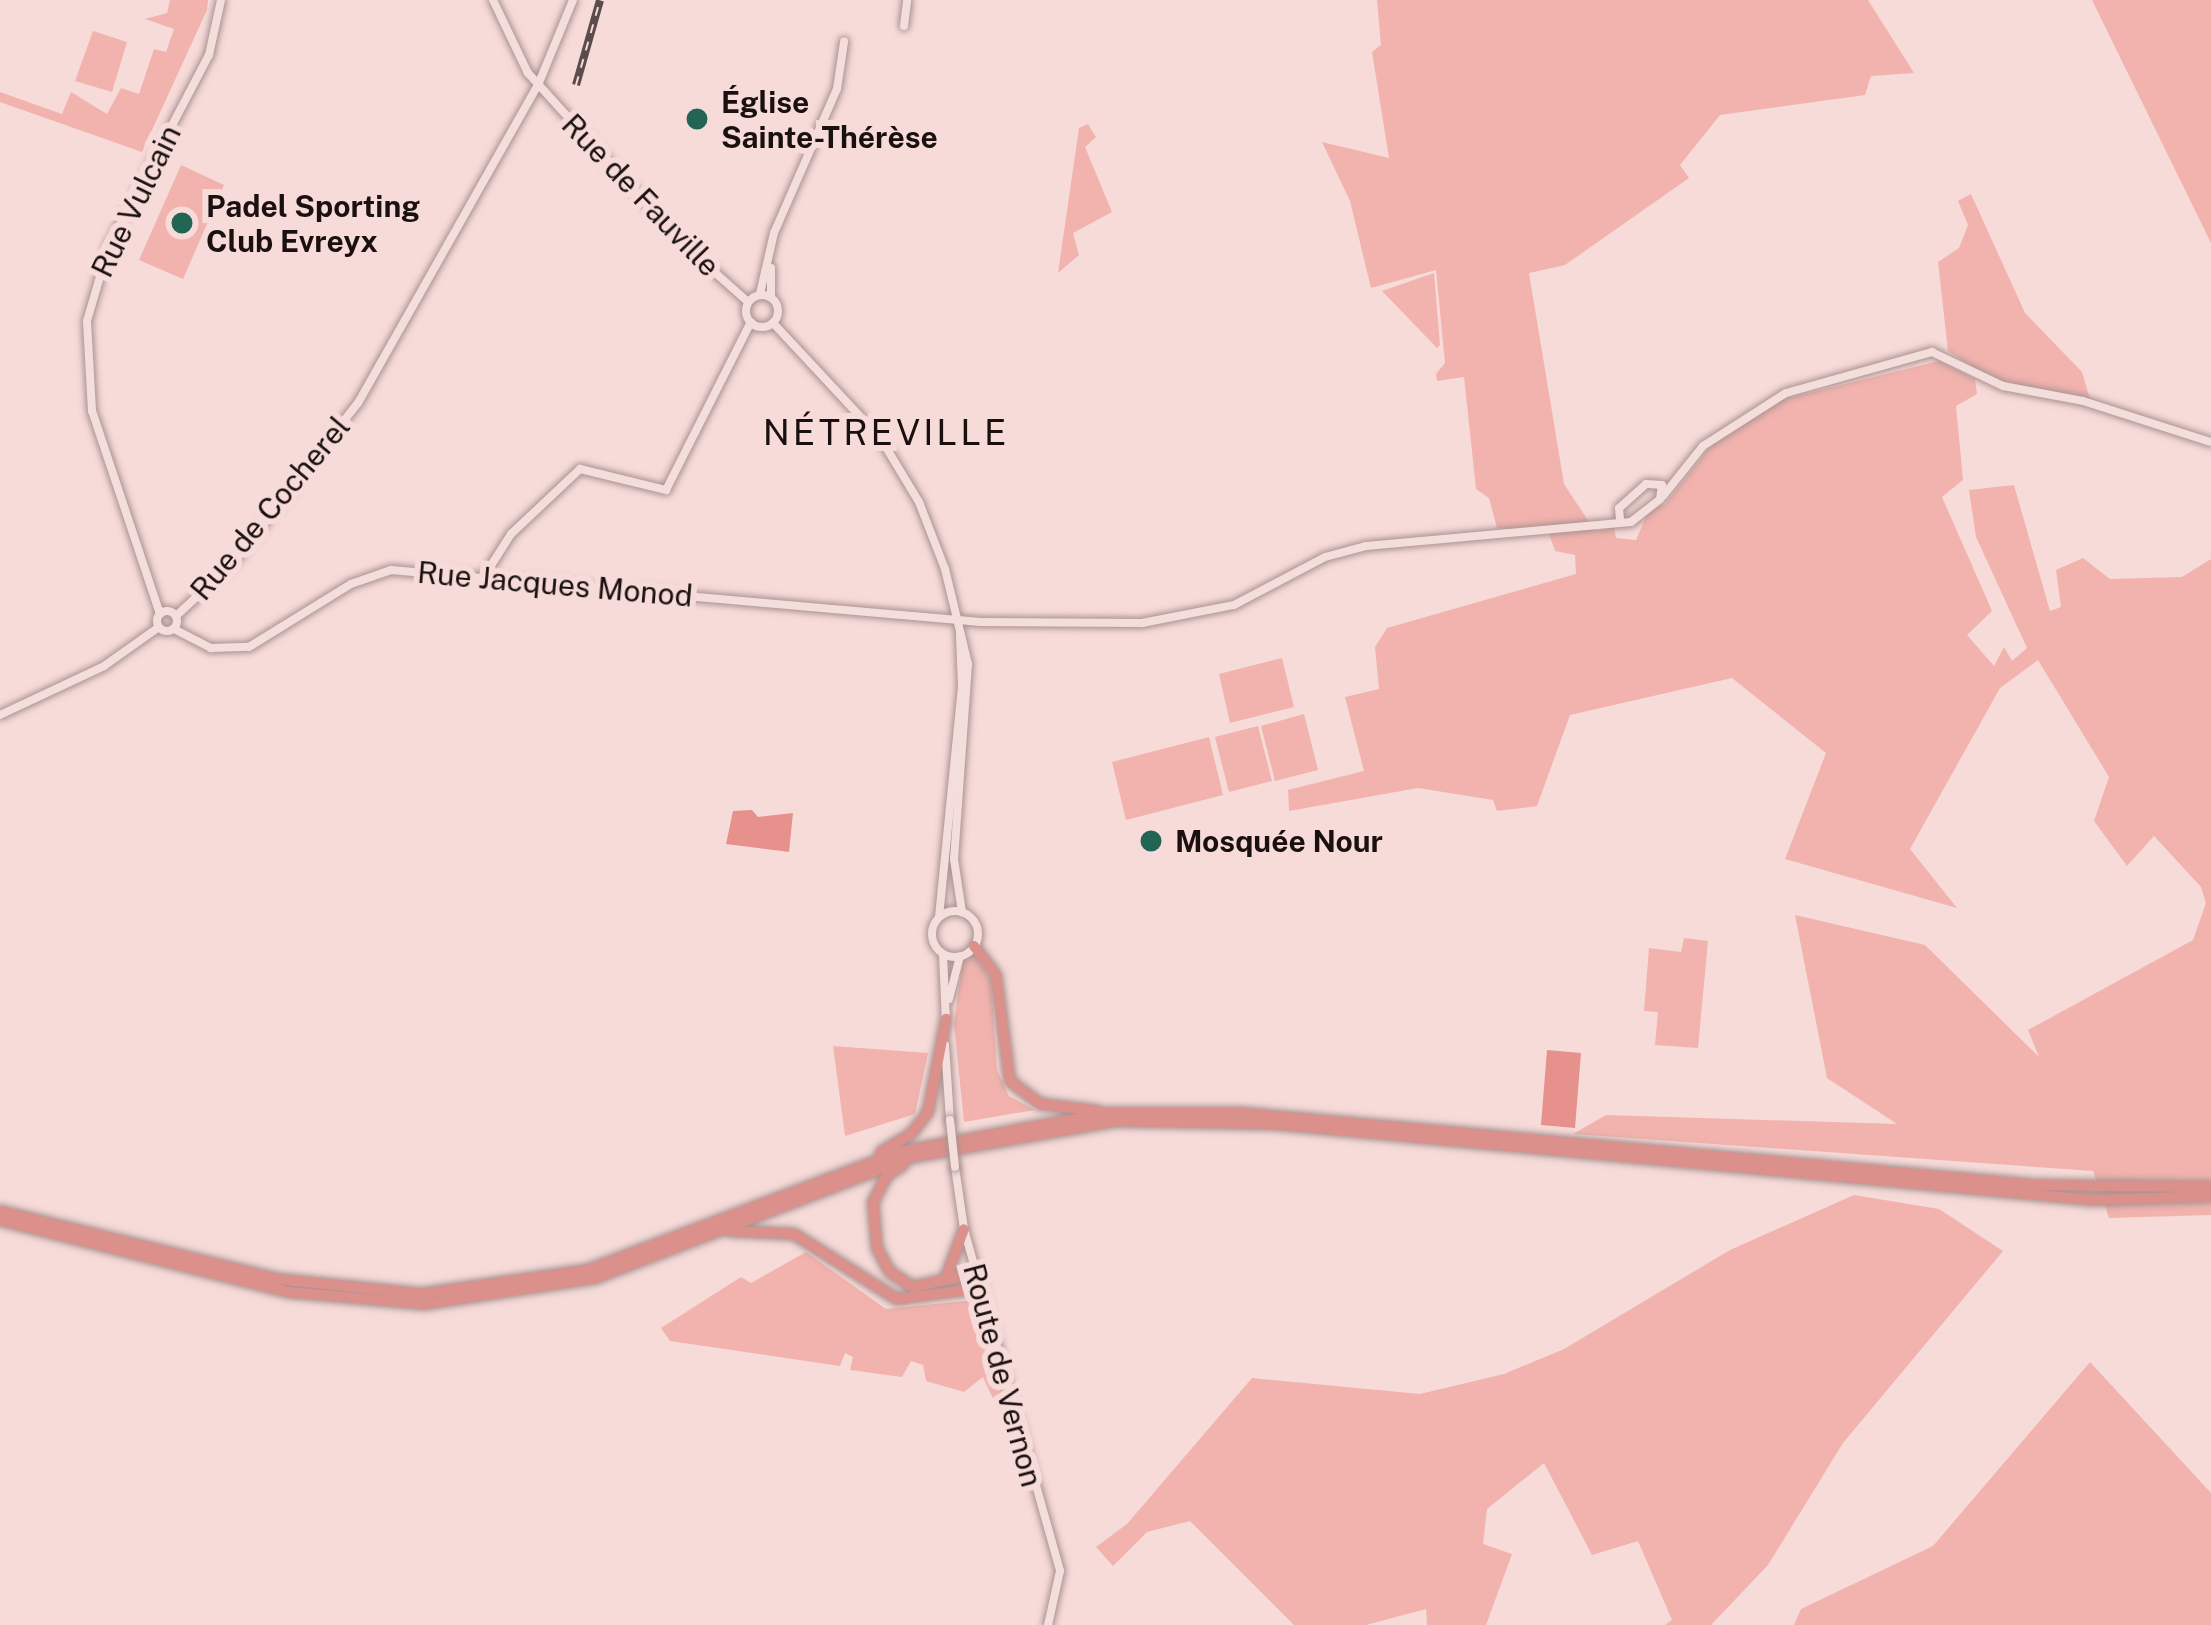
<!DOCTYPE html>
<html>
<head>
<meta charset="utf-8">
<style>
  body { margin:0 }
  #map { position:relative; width:2211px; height:1625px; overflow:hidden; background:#f6dbd9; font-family:"Public Sans",sans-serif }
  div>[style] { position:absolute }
  .green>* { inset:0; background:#f2b3ae }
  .water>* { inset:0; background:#e6918c }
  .roads { filter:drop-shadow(0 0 3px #ab9391) drop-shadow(0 0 3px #ab9391) }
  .secondary>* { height:8px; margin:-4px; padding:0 4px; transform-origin:4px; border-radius:4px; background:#f4dedc }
  .secondary>.ring { margin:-4px; padding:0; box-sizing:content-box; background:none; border:8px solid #f4dedc; border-radius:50% }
  .highway>* { height:10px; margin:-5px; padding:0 5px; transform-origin:5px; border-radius:5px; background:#dc908b }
  .rail>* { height:8px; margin-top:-4px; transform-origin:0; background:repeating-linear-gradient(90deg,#f6dbd9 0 9px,#5a4c4a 0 18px); box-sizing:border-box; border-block:3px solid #5a4c4a }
  .bridges { filter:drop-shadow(0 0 3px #ab9391) drop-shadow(0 0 3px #ab9391) }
  .secondary-bridge>* { height:8px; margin:-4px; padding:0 4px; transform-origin:4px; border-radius:4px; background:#f4dedc }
  .dots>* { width:33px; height:33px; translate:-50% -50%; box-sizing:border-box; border:6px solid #f6dbd9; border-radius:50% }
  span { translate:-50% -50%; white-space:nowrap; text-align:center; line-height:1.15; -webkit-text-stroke:12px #f6dbd9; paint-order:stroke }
  .poi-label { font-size:30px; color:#19100f; font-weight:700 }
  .left { translate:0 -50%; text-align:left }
  .street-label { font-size:30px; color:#19100f }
  .quarter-label { font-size:36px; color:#19100f; letter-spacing:3px }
</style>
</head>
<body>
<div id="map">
  <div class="green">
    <i style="clip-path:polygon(170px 0,208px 0,207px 10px,142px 152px,0 102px,0 92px,62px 114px,71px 92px,107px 114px,121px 88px,139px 94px,154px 49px,166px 52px,174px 29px,145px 19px,167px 13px)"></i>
    <i style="clip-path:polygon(1377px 0,1868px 0,1914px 73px,1871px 76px,1865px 95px,1720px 115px,1680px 165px,1689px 178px,1565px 265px,1529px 273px,1564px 484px,1595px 531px,1614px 527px,1616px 538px,1636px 540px,1648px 512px,1666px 503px,1714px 442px,1780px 400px,1939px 361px,1975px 379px,1977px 394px,1956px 406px,1963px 480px,1942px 497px,1992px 611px,1967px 635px,1994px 666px,2004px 647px,2012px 661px,2027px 648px,1976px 537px,1969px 490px,2014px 485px,2050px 611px,2061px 607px,2056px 570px,2083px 558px,2110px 579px,2182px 577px,2211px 559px,2211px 1215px,2109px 1218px,2093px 1171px,1573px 1134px,1606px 1115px,1897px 1124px,1827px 1078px,1795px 915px,1925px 945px,2039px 1057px,2028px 1030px,2193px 940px,2206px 903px,2201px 887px,2154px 836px,2127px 866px,2094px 821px,2109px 777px,2038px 660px,2000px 688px,1910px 849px,1957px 908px,1785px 859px,1826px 753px,1732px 678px,1570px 715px,1537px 806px,1497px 811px,1493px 800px,1418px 788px,1289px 811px,1288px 790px,1364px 771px,1345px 697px,1379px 689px,1375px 647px,1387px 628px,1576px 574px,1575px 555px,1555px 551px,1548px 531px,1497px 528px,1489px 498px,1476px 489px,1464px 377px,1437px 381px,1436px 374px,1445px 363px,1436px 270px,1371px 288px,1350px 201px,1322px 142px,1389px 158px,1372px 52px,1381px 45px)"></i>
    <i style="clip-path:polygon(2092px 0,2211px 0,2211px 243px)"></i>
    <i style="clip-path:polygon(93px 31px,127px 42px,112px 92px,75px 81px)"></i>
    <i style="clip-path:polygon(1088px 124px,1096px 137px,1085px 147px,1112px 212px,1073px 233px,1079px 255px,1058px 273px,1079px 128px)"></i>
    <i style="clip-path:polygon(181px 165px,224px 185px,183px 279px,139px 260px)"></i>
    <i style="clip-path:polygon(1971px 194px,2025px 313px,2082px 372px,2090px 399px,1991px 379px,1948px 351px,1938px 262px,1959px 248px,1968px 225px,1958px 201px)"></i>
    <i style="clip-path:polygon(1434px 273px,1440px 345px,1437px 348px,1382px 291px)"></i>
    <i style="clip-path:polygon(1282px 658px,1294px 707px,1230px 723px,1219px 674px)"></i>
    <i style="clip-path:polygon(1304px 714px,1318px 770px,1275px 781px,1261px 726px)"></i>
    <i style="clip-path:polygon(1258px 726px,1272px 781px,1229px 792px,1215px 737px)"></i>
    <i style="clip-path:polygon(1209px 737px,1223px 795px,1126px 820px,1112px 762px)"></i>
    <i style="clip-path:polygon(1684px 938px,1708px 941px,1698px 1048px,1655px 1045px,1658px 1012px,1644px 1011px,1649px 948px,1681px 952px)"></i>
    <i style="clip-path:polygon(973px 954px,991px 980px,997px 1070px,1009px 1096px,1035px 1110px,964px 1122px,954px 1024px,963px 958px)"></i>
    <i style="clip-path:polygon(833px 1046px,928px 1053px,915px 1114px,845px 1136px)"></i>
    <i style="clip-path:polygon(1854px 1195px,1939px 1209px,2003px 1251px,1843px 1443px,1768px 1565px,1711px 1625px,1665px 1625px,1672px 1620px,1638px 1541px,1592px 1555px,1544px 1463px,1487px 1509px,1483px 1544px,1512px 1554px,1486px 1625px,1427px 1625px,1426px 1609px,1366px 1625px,1294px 1625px,1190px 1521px,1147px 1532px,1113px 1566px,1096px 1547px,1127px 1524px,1252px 1378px,1420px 1394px,1504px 1374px,1564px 1349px,1730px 1250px)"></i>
    <i style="clip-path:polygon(806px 1252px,886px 1309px,974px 1300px,1009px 1406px,996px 1405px,983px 1377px,964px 1392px,926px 1381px,923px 1365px,911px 1361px,902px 1377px,850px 1370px,853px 1357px,845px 1353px,840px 1366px,670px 1341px,661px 1328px,741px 1277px,751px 1283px)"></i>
    <i style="clip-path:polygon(2090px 1362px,2211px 1493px,2211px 1625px,1794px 1625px,1801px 1609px,1933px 1546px)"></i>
  </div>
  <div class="water">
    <i style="clip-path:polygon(752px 810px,758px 817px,793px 813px,789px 852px,726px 844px,733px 811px)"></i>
    <i style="clip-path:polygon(1547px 1050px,1581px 1053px,1575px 1128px,1541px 1125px)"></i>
  </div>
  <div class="roads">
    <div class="secondary">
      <i style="left:493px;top:0;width:81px;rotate:64.4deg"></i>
      <i style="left:528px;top:73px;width:231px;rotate:47.8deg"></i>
      <i style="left:683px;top:244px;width:87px;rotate:41.7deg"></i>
      <i style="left:904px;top:26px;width:26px;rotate:-83deg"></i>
      <i style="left:771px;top:268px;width:29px;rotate:90deg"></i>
      <i style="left:760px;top:294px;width:63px;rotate:-77.1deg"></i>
      <i style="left:774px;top:233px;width:157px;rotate:-66.4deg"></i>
      <i style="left:837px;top:89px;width:48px;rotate:-81.5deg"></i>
      <i class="ring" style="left:746px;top:295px;width:24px;height:24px"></i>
      <i style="left:773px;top:323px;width:158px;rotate:47deg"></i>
      <i style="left:881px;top:439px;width:74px;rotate:58.9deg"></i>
      <i style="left:919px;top:502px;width:72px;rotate:68.8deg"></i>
      <i style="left:945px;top:569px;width:98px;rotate:76.4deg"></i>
      <i style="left:968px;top:664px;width:196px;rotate:94.1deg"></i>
      <i style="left:954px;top:859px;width:54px;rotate:81.4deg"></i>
      <i style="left:1663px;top:496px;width:64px;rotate:-51.3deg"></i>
      <i style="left:1703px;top:446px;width:98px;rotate:-32.6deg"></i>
      <i style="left:1786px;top:393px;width:152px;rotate:-15.7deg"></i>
      <i style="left:1932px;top:352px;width:79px;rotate:25.6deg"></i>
      <i style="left:2003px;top:386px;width:81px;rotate:10.6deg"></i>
      <i style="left:2083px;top:401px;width:134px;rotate:17.8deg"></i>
      <i style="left:485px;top:575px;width:49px;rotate:-57.6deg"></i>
      <i style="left:511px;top:534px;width:95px;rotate:-43.3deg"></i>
      <i style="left:580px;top:469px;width:89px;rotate:13.7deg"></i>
      <i style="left:666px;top:490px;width:188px;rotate:-63.2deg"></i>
      <i class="ring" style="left:157px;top:611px;width:12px;height:12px"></i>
      <i style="left:160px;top:614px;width:214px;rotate:-108.5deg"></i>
      <i style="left:92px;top:411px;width:90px;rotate:-93.2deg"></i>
      <i style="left:87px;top:321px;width:78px;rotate:-73.7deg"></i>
      <i style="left:109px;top:246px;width:216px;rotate:-62.4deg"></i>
      <i style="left:209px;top:55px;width:56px;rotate:-77.7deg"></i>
      <i style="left:176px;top:616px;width:76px;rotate:-42.9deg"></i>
      <i style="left:232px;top:564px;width:204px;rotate:-52deg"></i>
      <i style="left:358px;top:403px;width:365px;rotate:-60.5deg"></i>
      <i style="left:538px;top:85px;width:92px;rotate:-67.6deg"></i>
      <i style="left:174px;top:629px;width:42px;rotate:27.2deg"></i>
      <i style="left:211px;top:648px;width:38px;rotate:-2deg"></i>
      <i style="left:249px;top:647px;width:120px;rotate:-31.7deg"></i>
      <i style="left:351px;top:584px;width:42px;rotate:-19.3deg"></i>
      <i style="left:391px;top:570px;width:592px;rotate:5.04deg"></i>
      <i style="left:981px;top:622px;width:161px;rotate:0.4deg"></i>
      <i style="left:1142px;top:623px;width:94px;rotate:-11.1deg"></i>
      <i style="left:1234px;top:605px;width:103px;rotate:-27.8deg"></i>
      <i style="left:1325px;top:557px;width:42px;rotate:-15deg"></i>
      <i style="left:1366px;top:546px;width:266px;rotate:-5.2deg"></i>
      <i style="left:1631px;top:522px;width:37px;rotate:-38deg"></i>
      <i style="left:1660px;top:499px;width:14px;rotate:-82deg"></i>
      <i style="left:1662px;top:485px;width:16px;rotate:-176deg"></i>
      <i style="left:1646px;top:484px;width:36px;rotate:138deg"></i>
      <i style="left:1619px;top:508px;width:11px;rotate:85deg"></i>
      <i style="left:0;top:715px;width:115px;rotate:-25.2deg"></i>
      <i style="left:104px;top:666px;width:67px;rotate:-35.3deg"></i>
      <i class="ring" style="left:932px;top:911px;width:38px;height:38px"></i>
      <i style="left:939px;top:917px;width:231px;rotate:-84.3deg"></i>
      <i style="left:962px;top:687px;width:53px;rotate:-92.2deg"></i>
      <i style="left:943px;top:954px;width:70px;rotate:87.5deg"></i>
      <i style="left:949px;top:999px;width:44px;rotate:-75.7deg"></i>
      <i style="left:945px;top:1045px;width:75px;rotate:86.2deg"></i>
      <i style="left:955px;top:1167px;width:63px;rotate:81.7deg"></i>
      <i style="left:964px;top:1229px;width:355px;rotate:74.3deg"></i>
      <i style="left:1060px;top:1571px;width:55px;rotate:102.5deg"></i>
    </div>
    <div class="highway">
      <i style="left:974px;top:946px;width:36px;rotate:53deg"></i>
      <i style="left:996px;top:975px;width:107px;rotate:82.5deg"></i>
      <i style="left:1010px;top:1081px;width:39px;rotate:37deg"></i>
      <i style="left:1041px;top:1104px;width:57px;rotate:7deg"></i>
      <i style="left:881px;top:1152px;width:35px;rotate:-31deg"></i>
      <i style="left:911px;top:1134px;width:28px;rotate:-52deg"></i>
      <i style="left:928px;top:1112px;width:95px;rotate:-79deg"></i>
      <i style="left:903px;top:1165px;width:19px;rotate:148deg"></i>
      <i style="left:887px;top:1175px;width:30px;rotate:117deg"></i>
      <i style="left:873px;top:1202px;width:46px;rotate:85deg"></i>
      <i style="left:877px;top:1248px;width:27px;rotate:62deg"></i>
      <i style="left:890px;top:1272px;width:27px;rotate:33deg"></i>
      <i style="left:913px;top:1287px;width:65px;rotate:-12.5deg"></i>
      <i style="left:0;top:1211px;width:284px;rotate:13.8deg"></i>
      <i style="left:276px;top:1279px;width:146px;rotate:5.9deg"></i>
      <i style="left:421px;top:1294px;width:169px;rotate:-8.2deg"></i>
      <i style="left:588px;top:1270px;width:334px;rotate:-20.7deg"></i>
      <i style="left:900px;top:1152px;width:211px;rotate:-10.7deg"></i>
      <i style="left:1107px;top:1113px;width:133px"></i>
      <i style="left:1240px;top:1113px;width:799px;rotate:5.17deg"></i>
      <i style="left:2036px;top:1185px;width:175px;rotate:0.7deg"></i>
      <i style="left:0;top:1220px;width:297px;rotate:14deg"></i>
      <i style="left:288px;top:1292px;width:137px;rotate:5deg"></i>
      <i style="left:424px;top:1304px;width:173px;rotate:-8.6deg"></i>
      <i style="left:595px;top:1278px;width:339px;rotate:-20.9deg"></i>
      <i style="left:912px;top:1157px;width:207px;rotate:-10deg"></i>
      <i style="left:1116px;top:1121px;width:158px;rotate:1.1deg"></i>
      <i style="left:1274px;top:1124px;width:822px;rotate:5.31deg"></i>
      <i style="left:2092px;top:1200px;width:119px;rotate:-1.9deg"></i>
      <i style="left:730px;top:1231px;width:64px;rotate:2.7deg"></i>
      <i style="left:794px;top:1234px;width:122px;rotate:32.3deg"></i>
      <i style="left:897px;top:1299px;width:85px;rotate:-7.5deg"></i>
      <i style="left:945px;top:1280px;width:54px;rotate:-69.6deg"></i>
    </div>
  </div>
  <div class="rail">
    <i style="left:576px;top:85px;width:88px;rotate:-74.2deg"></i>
  </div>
  <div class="bridges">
    <div class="secondary-bridge">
      <i style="left:950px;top:1120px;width:47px;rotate:83.9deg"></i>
    </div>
  </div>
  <div class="dots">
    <i style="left:697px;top:119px;background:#236554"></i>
    <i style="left:182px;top:223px;background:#236554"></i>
    <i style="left:1151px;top:841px;background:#236554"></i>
  </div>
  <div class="poi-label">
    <span class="left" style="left:721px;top:119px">Église<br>Sainte-Thérèse</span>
    <span class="left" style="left:206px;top:223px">Padel Sporting<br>Club Evreyx</span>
    <span class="left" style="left:1175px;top:841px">Mosquée Nour</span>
  </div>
  <div class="street-label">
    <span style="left:641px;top:195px;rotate:46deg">Rue de Fauville</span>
    <span style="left:136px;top:201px;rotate:-64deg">Rue Vulcain</span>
    <span style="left:270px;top:508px;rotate:-50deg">Rue de Cocherel</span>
    <span style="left:555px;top:584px;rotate:5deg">Rue Jacques Monod</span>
    <span style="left:1003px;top:1375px;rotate:75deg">Route de Vernon</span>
  </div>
  <div class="quarter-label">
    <span style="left:886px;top:433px">NÉTREVILLE</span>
  </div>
</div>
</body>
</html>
